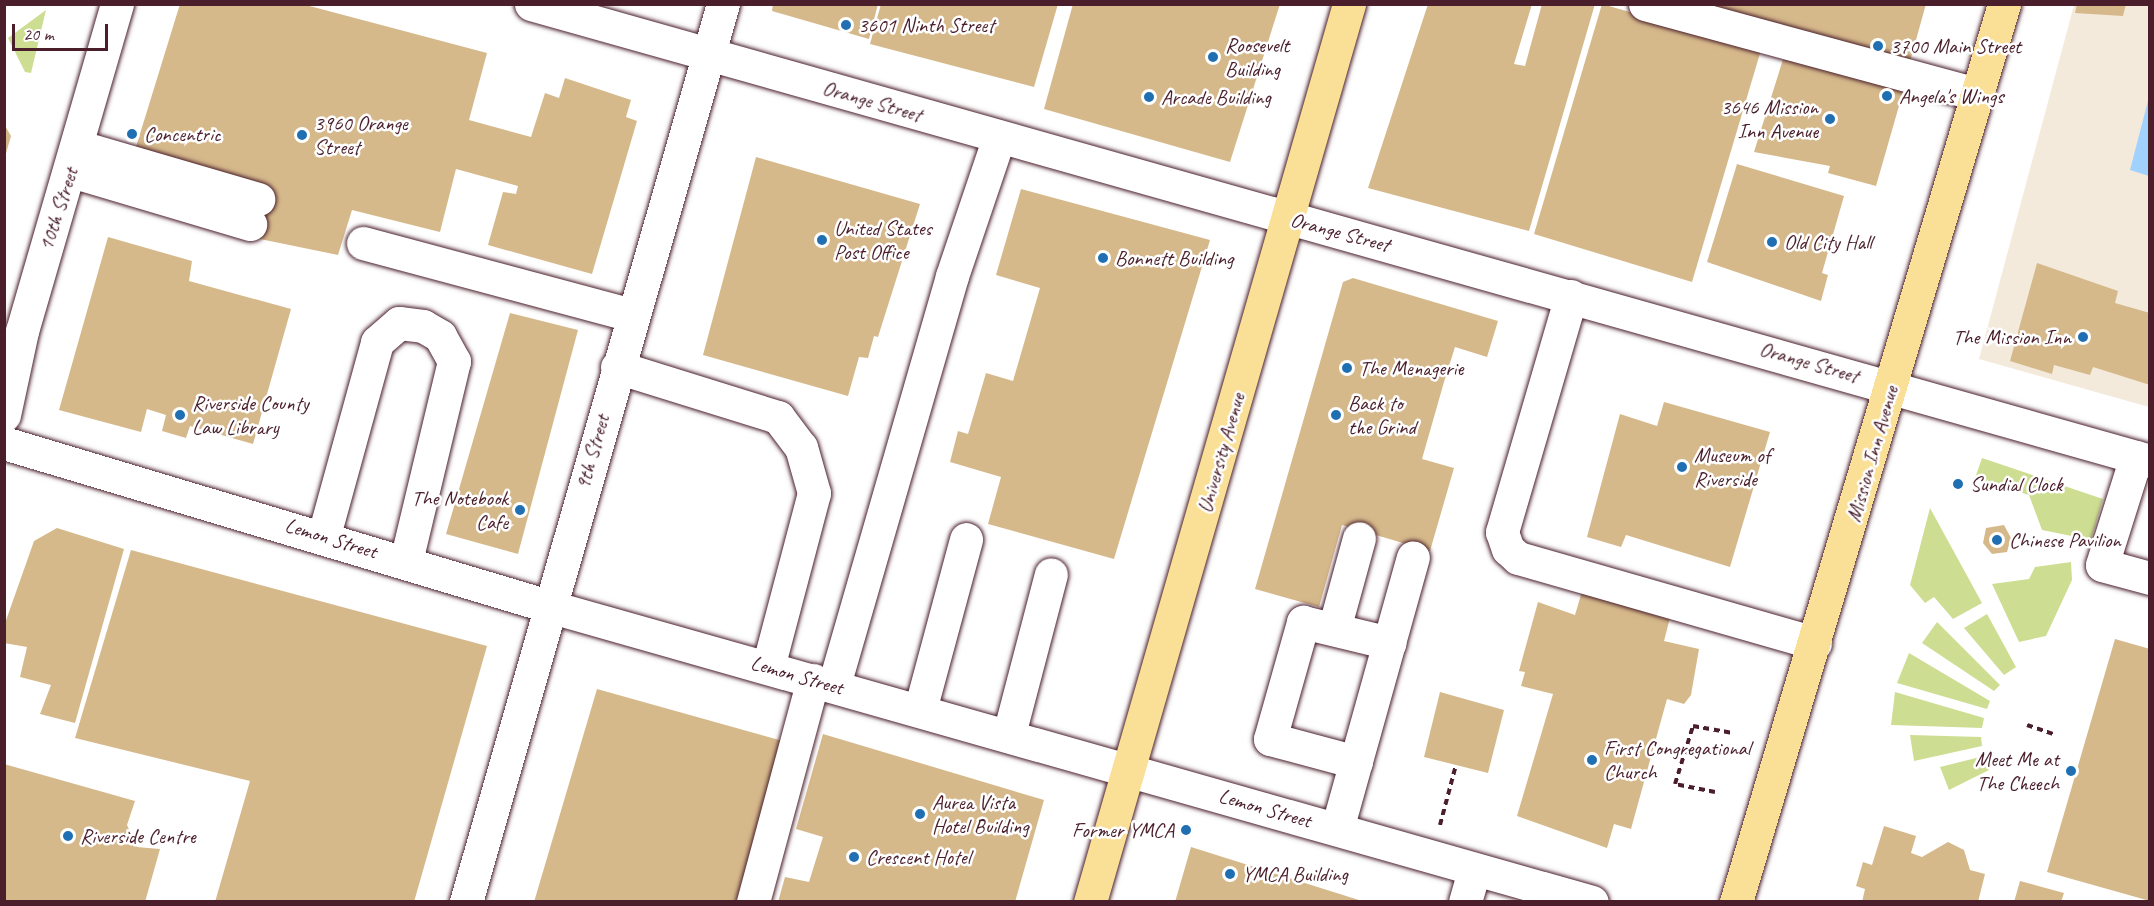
<!DOCTYPE html>
<html>
<head>
<meta charset="utf-8">
<style>
  body { margin:0 }
  #map { position:relative; width:2154px; height:906px; overflow:hidden; background:#fff; font-family:Caveat,sans-serif }
  div>[style] { position:absolute }
  .built>* { inset:0; background:#f3eadc }
  .green>* { inset:0; background:#cdde92 }
  .water>* { inset:0; background:#a1d1fd }
  .building>* { inset:0; background:#d6b98b }
  .path>* { height:4px; margin-top:-2px; transform-origin:0; background:repeating-linear-gradient(90deg,#4a1f2b 0 6px,transparent 0 10.5px) }
  .roads { filter:drop-shadow(0 0 2px #4a1f2b) drop-shadow(0 0 2px #4a1f2b) }
  .minor>* { height:33px; margin:-16.5px; padding:0 16.5px; transform-origin:16.5px; border-radius:16.5px; background:#fff }
  .major>* { height:33px; margin:-16.5px; padding:0 16.5px; transform-origin:16.5px; border-radius:16.5px; background:#fadf96 }
  .dots>* { width:16px; height:16px; translate:-50% -50%; box-sizing:border-box; border:3px solid #fff; border-radius:50% }
  span { translate:-50% -50%; white-space:nowrap; text-align:center; line-height:1.15; -webkit-text-stroke:5px #fff; paint-order:stroke }
  .poi-label { font-size:21px; color:#4a1f2b }
  .left { translate:0 -50%; text-align:left }
  .right { translate:-100% -50%; text-align:right }
  .street-label { font-size:21px; color:#4a1f2b }
  .frame { position:absolute; inset:0; border:6px solid #4a1f2b; pointer-events:none }
  .scale { position:absolute; left:12px; top:24px; width:96px; height:27px; box-sizing:border-box; border:3px solid #4a1f2b; border-top:0; padding-left:8px; font-size:18px; line-height:21px; white-space:nowrap; color:#4a1f2b; -webkit-text-stroke:4px #fff; paint-order:stroke }
</style>
</head>
<body>
<div id="map">
  <div class="built">
    <i style="clip-path:polygon(2074px 5px,2149px 5px,2149px 407px,1979px 359px)"></i>
  </div>
  <div class="green">
    <i style="clip-path:polygon(46px 10px,31px 73px,25px 72px,8px 38px)"></i>
    <i style="clip-path:polygon(1982px 458px,2103px 499px,2091px 540px,2042px 530px,2029px 495px,1975px 478px)"></i>
    <i style="clip-path:polygon(1930px 508px,1982px 603px,1953px 619px,1934px 597px,1925px 603px,1910px 585px)"></i>
    <i style="clip-path:polygon(2071px 562px,2072px 580px,2046px 636px,2019px 642px,1992px 584px,2029px 579px,2035px 567px)"></i>
    <i style="clip-path:polygon(1987px 614px,2016px 667px,2004px 675px,1964px 628px)"></i>
    <i style="clip-path:polygon(1937px 622px,2000px 685px,1994px 691px,1922px 643px)"></i>
    <i style="clip-path:polygon(1909px 653px,1990px 701px,1987px 709px,1897px 683px)"></i>
    <i style="clip-path:polygon(1895px 692px,1984px 718px,1982px 728px,1891px 725px)"></i>
    <i style="clip-path:polygon(1910px 735px,1981px 737px,1982px 746px,1914px 761px)"></i>
    <i style="clip-path:polygon(1984px 756px,1989px 770px,1949px 790px,1940px 767px)"></i>
  </div>
  <div class="water">
    <i style="clip-path:polygon(2149px 97px,2149px 176px,2130px 170px)"></i>
  </div>
  <div class="building">
    <i style="clip-path:polygon(180px 4px,302px 4px,487px 53px,469px 120px,531px 137px,545px 93px,559px 98px,565px 78px,631px 100px,626px 117px,637px 121px,592px 274px,488px 245px,503px 192px,516px 194px,518px 186px,456px 169px,440px 232px,352px 210px,338px 255px,246px 236px,135px 150px)"></i>
    <i style="clip-path:polygon(773px 4px,878px 4px,869px 39px,772px 11px)"></i>
    <i style="clip-path:polygon(881px 4px,1058px 4px,1034px 87px,870px 44px)"></i>
    <i style="clip-path:polygon(1073px 4px,1280px 4px,1230px 162px,1044px 109px)"></i>
    <i style="clip-path:polygon(1428px 4px,1532px 4px,1514px 64px,1525px 66px,1542px 4px,1595px 4px,1529px 231px,1368px 188px)"></i>
    <i style="clip-path:polygon(1602px 4px,1761px 50px,1692px 282px,1534px 234px)"></i>
    <i style="clip-path:polygon(1700px 4px,1926px 4px,1909px 65px)"></i>
    <i style="clip-path:polygon(2077px 4px,2126px 4px,2123px 16px,2075px 13px)"></i>
    <i style="clip-path:polygon(1785px 53px,1905px 85px,1876px 186px,1828px 173px,1830px 166px,1754px 152px)"></i>
    <i style="clip-path:polygon(4px 124px,11px 136px,5px 157px,4px 157px)"></i>
    <i style="clip-path:polygon(756px 157px,920px 204px,878px 337px,874px 336px,868px 358px,859px 357px,848px 396px,703px 355px)"></i>
    <i style="clip-path:polygon(1737px 164px,1844px 196px,1822px 273px,1828px 275px,1821px 301px,1707px 262px)"></i>
    <i style="clip-path:polygon(1021px 189px,1210px 240px,1114px 559px,988px 524px,1001px 477px,950px 462px,958px 431px,968px 434px,986px 373px,1013px 381px,1040px 288px,996px 275px)"></i>
    <i style="clip-path:polygon(108px 237px,192px 261px,189px 281px,291px 309px,253px 444px,190px 426px,186px 438px,162px 431px,166px 415px,147px 409px,141px 432px,59px 410px)"></i>
    <i style="clip-path:polygon(2037px 263px,2118px 291px,2115px 303px,2150px 313px,2150px 385px,2093px 367px,2090px 375px,2054px 365px,2052px 374px,2010px 361px)"></i>
    <i style="clip-path:polygon(1353px 278px,1498px 321px,1487px 357px,1455px 347px,1444px 382px,1422px 459px,1454px 468px,1430px 551px,1342px 525px,1319px 607px,1255px 589px,1343px 282px)"></i>
    <i style="clip-path:polygon(510px 313px,578px 330px,518px 554px,446px 534px)"></i>
    <i style="clip-path:polygon(1664px 402px,1770px 432px,1730px 567px,1626px 535px,1621px 547px,1587px 537px,1620px 414px,1657px 426px)"></i>
    <i style="clip-path:polygon(2004px 525px,2011px 538px,2007px 552px,1992px 554px,1983px 543px,1986px 528px)"></i>
    <i style="clip-path:polygon(57px 528px,124px 549px,75px 723px,40px 714px,51px 685px,20px 677px,27px 647px,4px 643px,4px 626px,34px 541px)"></i>
    <i style="clip-path:polygon(131px 550px,487px 646px,414px 902px,215px 902px,250px 781px,75px 738px)"></i>
    <i style="clip-path:polygon(1583px 588px,1671px 614px,1664px 641px,1699px 649px,1691px 695px,1684px 704px,1667px 699px,1631px 829px,1614px 824px,1607px 848px,1517px 816px,1553px 694px,1521px 686px,1525px 672px,1519px 671px,1538px 602px,1575px 615px)"></i>
    <i style="clip-path:polygon(2115px 639px,2150px 649px,2150px 901px,2047px 872px)"></i>
    <i style="clip-path:polygon(597px 689px,783px 741px,736px 902px,534px 902px)"></i>
    <i style="clip-path:polygon(1440px 692px,1504px 710px,1488px 773px,1424px 757px)"></i>
    <i style="clip-path:polygon(823px 734px,1044px 800px,1015px 902px,778px 902px,785px 877px,809px 882px,823px 837px,796px 829px)"></i>
    <i style="clip-path:polygon(4px 764px,135px 801px,127px 825px,137px 847px,160px 849px,145px 902px,4px 902px)"></i>
    <i style="clip-path:polygon(1884px 826px,1916px 836px,1911px 853px,1922px 857px,1948px 842px,1964px 850px,1970px 870px,1985px 874px,1978px 902px,1862px 902px,1865px 889px,1856px 886px,1863px 862px,1872px 865px)"></i>
    <i style="clip-path:polygon(1191px 847px,1362px 901px,1362px 902px,1175px 902px)"></i>
    <i style="clip-path:polygon(2020px 881px,2064px 893px,2061px 902px,2014px 902px)"></i>
  </div>
  <div class="path">
    <i style="left:2027px;top:725px;width:28px;rotate:19deg"></i>
    <i style="left:1715px;top:792px;width:41px;rotate:-168.7deg"></i>
    <i style="left:1675px;top:784px;width:61px;rotate:-72.8deg"></i>
    <i style="left:1693px;top:726px;width:39px;rotate:10deg"></i>
    <i style="left:1440px;top:825px;width:62px;rotate:-75.1deg"></i>
  </div>
  <div class="roads">
    <div class="minor">
      <i style="left:531px;top:4px;width:1682px;rotate:15.76deg"></i>
      <i style="left:1645px;top:4px;width:344px;rotate:15.2deg"></i>
      <i style="left:77px;top:146px;width:189px;rotate:16.3deg"></i>
      <i style="left:71px;top:171px;width:187px;rotate:16.5deg"></i>
      <i style="left:363px;top:243px;width:278px;rotate:15deg"></i>
      <i style="left:1571px;top:296px;width:246px;rotate:106.3deg"></i>
      <i style="left:1502px;top:532px;width:18px;rotate:71deg"></i>
      <i style="left:1508px;top:549px;width:13px;rotate:42deg"></i>
      <i style="left:1518px;top:558px;width:309px;rotate:16deg"></i>
      <i style="left:617px;top:367px;width:169px;rotate:17.3deg"></i>
      <i style="left:778px;top:417px;width:38px;rotate:53deg"></i>
      <i style="left:801px;top:447px;width:48px;rotate:74.2deg"></i>
      <i style="left:814px;top:493px;width:180px;rotate:104.8deg"></i>
      <i style="left:4px;top:415px;width:86px;rotate:-77.9deg"></i>
      <i style="left:22px;top:331px;width:341px;rotate:-73.8deg"></i>
      <i style="left:4px;top:443px;width:568px;rotate:16.68deg"></i>
      <i style="left:548px;top:606px;width:1085px;rotate:15.83deg"></i>
      <i style="left:2136px;top:457px;width:113px;rotate:107.5deg"></i>
      <i style="left:2102px;top:565px;width:50px;rotate:15.2deg"></i>
      <i style="left:324px;top:535px;width:200px;rotate:-74.6deg"></i>
      <i style="left:377px;top:342px;width:29px;rotate:-41deg"></i>
      <i style="left:399px;top:323px;width:24px;rotate:7deg"></i>
      <i style="left:423px;top:326px;width:20px;rotate:30deg"></i>
      <i style="left:440px;top:336px;width:29px;rotate:61deg"></i>
      <i style="left:454px;top:361px;width:206px;rotate:103.5deg"></i>
      <i style="left:1334px;top:629px;width:94px;rotate:-74.6deg"></i>
      <i style="left:834px;top:685px;width:426px;rotate:-73.9deg"></i>
      <i style="left:952px;top:276px;width:147px;rotate:-71.3deg"></i>
      <i style="left:920px;top:710px;width:177px;rotate:-74.9deg"></i>
      <i style="left:1009px;top:734px;width:165px;rotate:-75.3deg"></i>
      <i style="left:1356px;top:762px;width:89px;rotate:-165deg"></i>
      <i style="left:1270px;top:739px;width:122px;rotate:-74.2deg"></i>
      <i style="left:1303px;top:622px;width:89px;rotate:13.7deg"></i>
      <i style="left:1337px;top:829px;width:282px;rotate:-74.4deg"></i>
      <i style="left:466px;top:902px;width:934px;rotate:-74.03deg"></i>
      <i style="left:753px;top:902px;width:230px;rotate:-74.9deg"></i>
      <i style="left:1465px;top:902px;width:33px;rotate:-74deg"></i>
    </div>
    <div class="major">
      <i style="left:1090px;top:902px;width:935px;rotate:-73.91deg"></i>
      <i style="left:1736px;top:902px;width:937px;rotate:-73.38deg"></i>
    </div>
  </div>
  <div class="dots">
    <i style="left:846px;top:25px;background:#1f6fb2"></i>
    <i style="left:1878px;top:46px;background:#1f6fb2"></i>
    <i style="left:1213px;top:57px;background:#1f6fb2"></i>
    <i style="left:1887px;top:96px;background:#1f6fb2"></i>
    <i style="left:1149px;top:97px;background:#1f6fb2"></i>
    <i style="left:1830px;top:119px;background:#1f6fb2"></i>
    <i style="left:132px;top:134px;background:#1f6fb2"></i>
    <i style="left:302px;top:135px;background:#1f6fb2"></i>
    <i style="left:822px;top:240px;background:#1f6fb2"></i>
    <i style="left:1772px;top:242px;background:#1f6fb2"></i>
    <i style="left:1103px;top:258px;background:#1f6fb2"></i>
    <i style="left:2083px;top:337px;background:#1f6fb2"></i>
    <i style="left:1347px;top:368px;background:#1f6fb2"></i>
    <i style="left:180px;top:415px;background:#1f6fb2"></i>
    <i style="left:1336px;top:415px;background:#1f6fb2"></i>
    <i style="left:1682px;top:467px;background:#1f6fb2"></i>
    <i style="left:1958px;top:484px;background:#1f6fb2"></i>
    <i style="left:520px;top:510px;background:#1f6fb2"></i>
    <i style="left:1997px;top:540px;background:#1f6fb2"></i>
    <i style="left:1592px;top:760px;background:#1f6fb2"></i>
    <i style="left:2071px;top:771px;background:#1f6fb2"></i>
    <i style="left:920px;top:814px;background:#1f6fb2"></i>
    <i style="left:1186px;top:830px;background:#1f6fb2"></i>
    <i style="left:68px;top:836px;background:#1f6fb2"></i>
    <i style="left:854px;top:857px;background:#1f6fb2"></i>
    <i style="left:1230px;top:874px;background:#1f6fb2"></i>
  </div>
  <div class="poi-label">
    <span class="left" style="left:858px;top:25px">3601 Ninth Street</span>
    <span class="left" style="left:1225px;top:57px">Roosevelt<br>Building</span>
    <span class="left" style="left:1890px;top:46px">3700 Main Street</span>
    <span class="left" style="left:1899px;top:96px">Angela's Wings</span>
    <span class="left" style="left:1161px;top:97px">Arcade Building</span>
    <span class="right" style="left:1818px;top:119px">3646 Mission<br>Inn Avenue</span>
    <span class="left" style="left:314px;top:135px">3960 Orange<br>Street</span>
    <span class="left" style="left:144px;top:134px">Concentric</span>
    <span class="left" style="left:834px;top:240px">United States<br>Post Office</span>
    <span class="left" style="left:1784px;top:242px">Old City Hall</span>
    <span class="left" style="left:1115px;top:258px">Bonnett Building</span>
    <span class="right" style="left:2071px;top:337px">The Mission Inn</span>
    <span class="left" style="left:1359px;top:368px">The Menagerie</span>
    <span class="left" style="left:192px;top:415px">Riverside County<br>Law Library</span>
    <span class="left" style="left:1348px;top:415px">Back to<br>the Grind</span>
    <span class="left" style="left:1694px;top:467px">Museum of<br>Riverside</span>
    <span class="left" style="left:1970px;top:484px">Sundial Clock</span>
    <span class="right" style="left:508px;top:510px">The Notebook<br>Cafe</span>
    <span class="left" style="left:2009px;top:540px">Chinese Pavilion</span>
    <span class="left" style="left:1604px;top:760px">First Congregational<br>Church</span>
    <span class="right" style="left:2059px;top:771px">Meet Me at<br>The Cheech</span>
    <span class="left" style="left:932px;top:814px">Aurea Vista<br>Hotel Building</span>
    <span class="right" style="left:1174px;top:830px">Former YMCA</span>
    <span class="left" style="left:80px;top:836px">Riverside Centre</span>
    <span class="left" style="left:866px;top:857px">Crescent Hotel</span>
    <span class="left" style="left:1242px;top:874px">YMCA Building</span>
  </div>
  <div class="street-label">
    <span style="left:872px;top:101px;rotate:16deg">Orange Street</span>
    <span style="left:58px;top:209px;rotate:-72deg">10th Street</span>
    <span style="left:1340px;top:232px;rotate:15deg">Orange Street</span>
    <span style="left:1809px;top:362px;rotate:16deg">Orange Street</span>
    <span style="left:592px;top:452px;rotate:-74deg">9th Street</span>
    <span style="left:1221px;top:453px;rotate:-74deg">University Avenue</span>
    <span style="left:1872px;top:454px;rotate:-74deg">Mission Inn Avenue</span>
    <span style="left:331px;top:538px;rotate:17deg">Lemon Street</span>
    <span style="left:797px;top:675px;rotate:16deg">Lemon Street</span>
    <span style="left:1265px;top:808px;rotate:16deg">Lemon Street</span>
  </div>
  <div class="frame"></div>
  <div class="scale">20 m</div>
</div>
</body>
</html>
